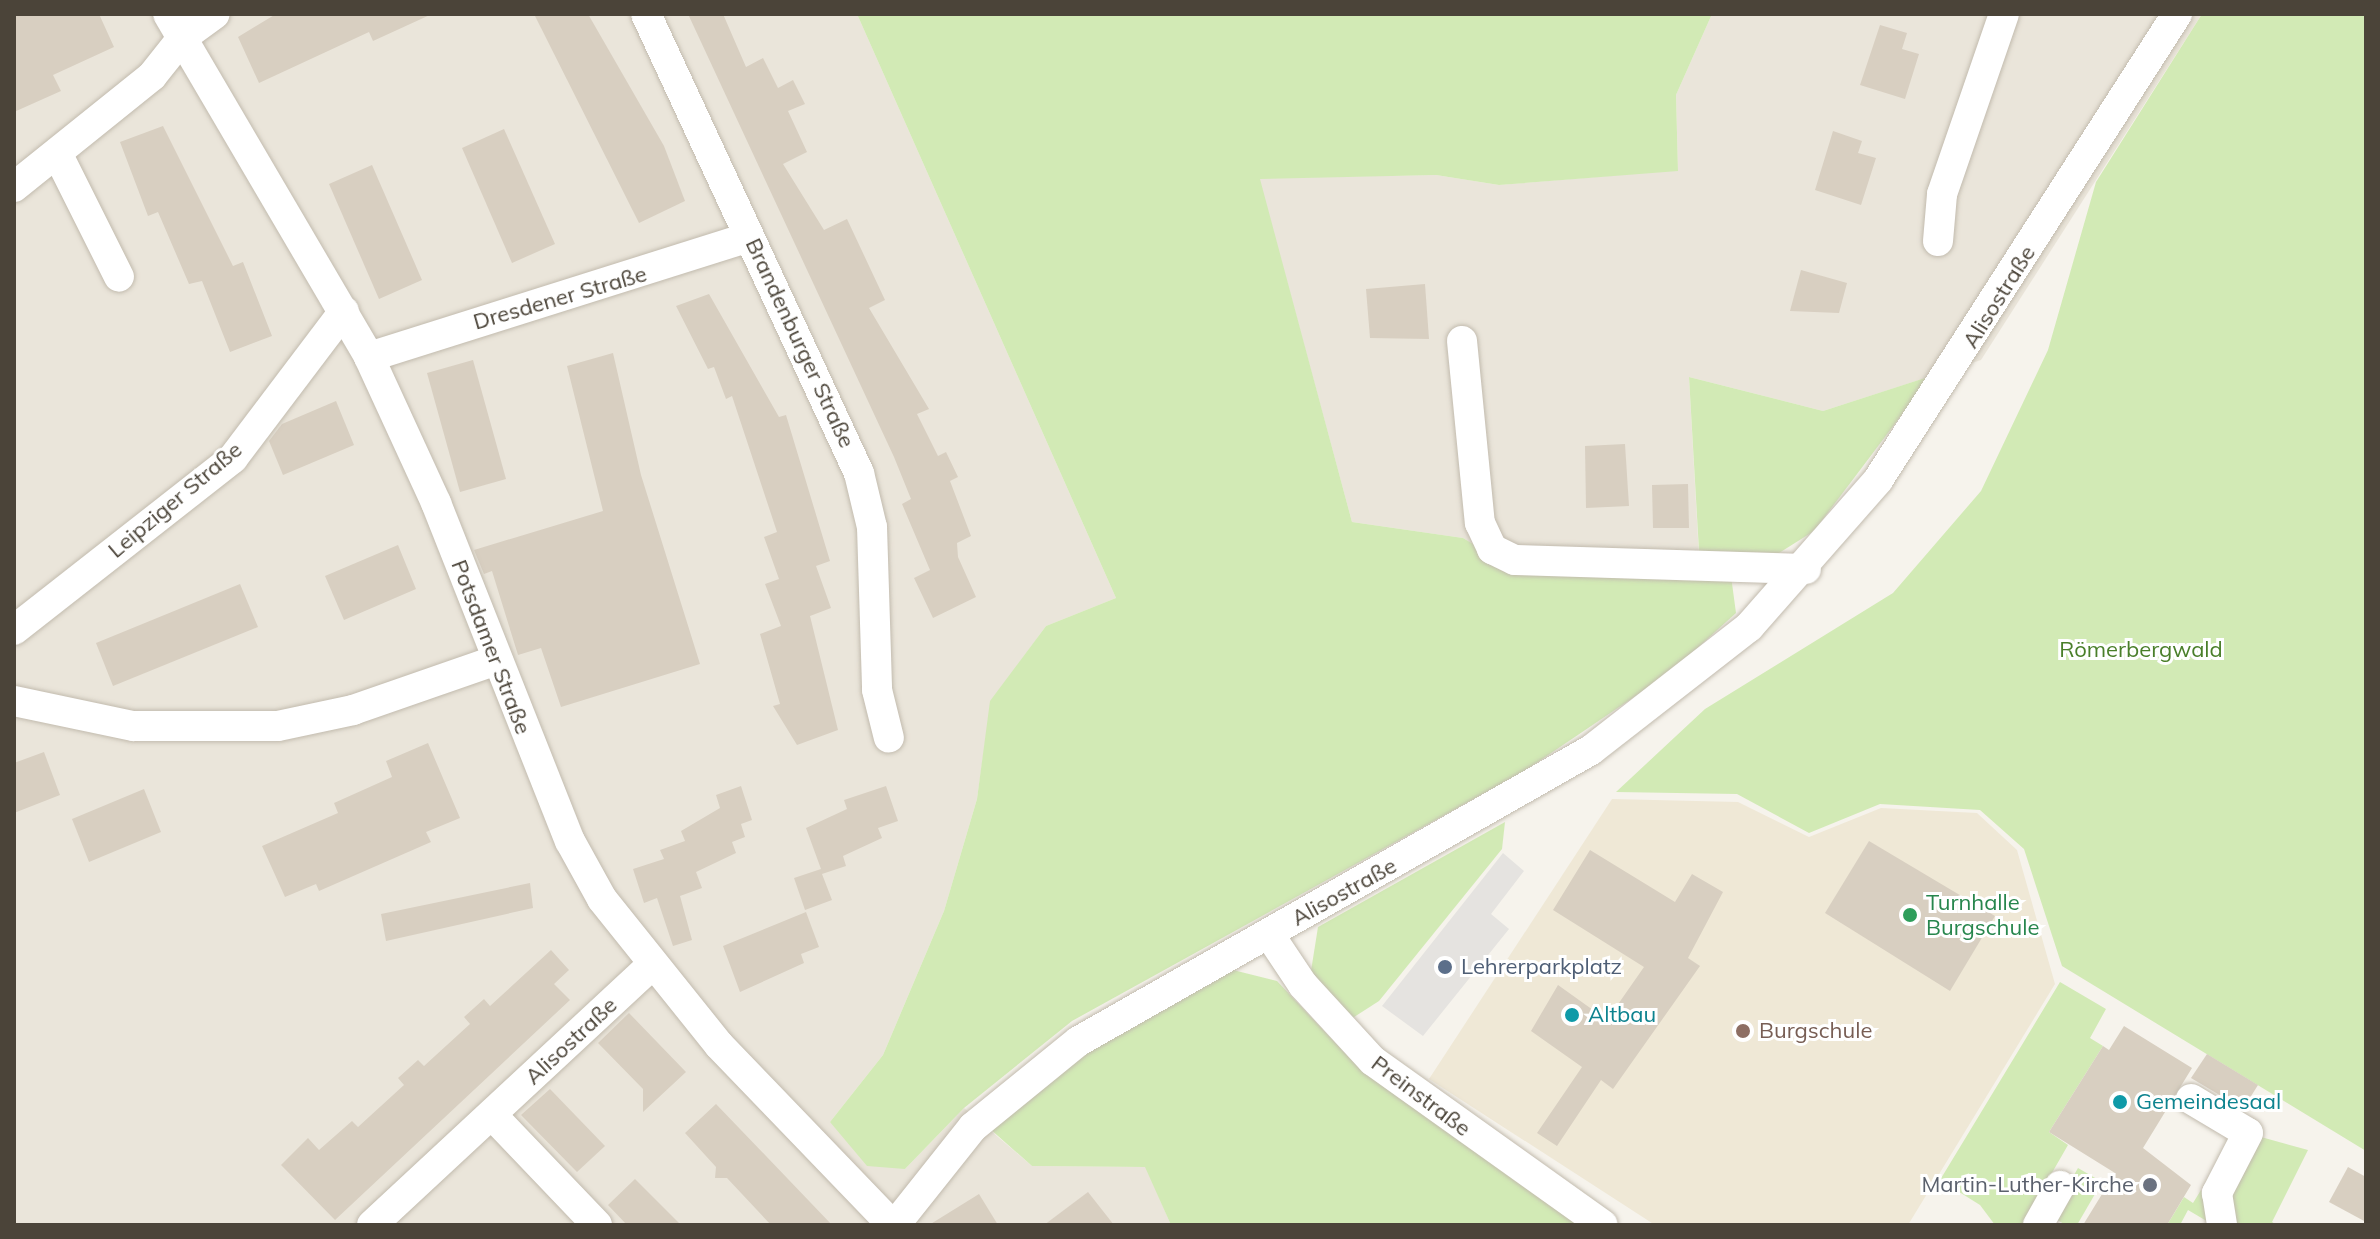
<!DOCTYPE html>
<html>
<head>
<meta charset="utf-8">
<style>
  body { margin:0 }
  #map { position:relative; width:2380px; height:1239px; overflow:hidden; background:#f6f3ec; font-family:Mulish,sans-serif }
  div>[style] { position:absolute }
  .residential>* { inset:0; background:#eae5da }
  .education>* { inset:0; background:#efe8d6 }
  .green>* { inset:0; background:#d2eab5 }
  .parking>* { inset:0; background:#e5e3e0 }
  .building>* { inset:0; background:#d8cfc1 }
  .roads { filter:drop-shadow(0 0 2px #c2bbae) drop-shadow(0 0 2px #c2bbae) }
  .minor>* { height:30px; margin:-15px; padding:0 15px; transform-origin:15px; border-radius:15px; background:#fff }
  .dots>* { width:22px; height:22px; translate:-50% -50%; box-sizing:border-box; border:4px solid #fff; border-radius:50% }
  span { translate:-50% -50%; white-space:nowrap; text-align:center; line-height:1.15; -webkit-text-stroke:6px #fff; paint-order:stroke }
  .street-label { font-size:22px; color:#4b4439 }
  .park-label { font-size:22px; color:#4a7f2a }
  .leisure-label { font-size:22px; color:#27864d }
  .left { translate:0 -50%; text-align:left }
  .service-label { font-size:22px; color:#4e5e75 }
  .culture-label { font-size:22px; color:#0d838f }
  .education-label { font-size:22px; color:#785e54 }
  .worship-label { font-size:22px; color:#5b616d }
  .right { translate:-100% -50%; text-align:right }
  .frame { position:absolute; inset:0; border:16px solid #4b4439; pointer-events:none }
</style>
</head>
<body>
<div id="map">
  <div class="residential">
    <i style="clip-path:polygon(14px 14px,857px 14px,1116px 598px,1046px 626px,991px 701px,977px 799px,944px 911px,883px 1055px,830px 1122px,905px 1169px,964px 1108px,1032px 1166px,1146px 1167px,1171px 1225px,14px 1225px)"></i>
    <i style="clip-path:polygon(1712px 14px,2202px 14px,1981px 360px,1823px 411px,1689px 377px,1700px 575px,1517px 570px,1463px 538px,1352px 522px,1259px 178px,1436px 175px,1499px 185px,1678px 170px,1676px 95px)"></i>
  </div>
  <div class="education">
    <i style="clip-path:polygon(1612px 799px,1738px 802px,1809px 837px,1881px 808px,1977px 813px,2017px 850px,2055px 984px,1908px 1225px,1655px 1225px,1429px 1079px)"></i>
  </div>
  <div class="green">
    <i style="clip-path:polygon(857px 14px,1712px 14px,1676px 95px,1678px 171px,1499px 185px,1436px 175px,1260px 179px,1352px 522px,1463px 538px,1517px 570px,1731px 576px,1736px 613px,1671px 672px,1526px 770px,1072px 1021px,964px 1108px,905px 1169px,867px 1166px,830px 1122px,883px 1055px,944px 911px,977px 799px,990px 701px,1046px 626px,1116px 598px)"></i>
    <i style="clip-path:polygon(2202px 14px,2366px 14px,2366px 1151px,2062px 966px,2024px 849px,1980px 810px,1880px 804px,1809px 833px,1737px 794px,1616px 792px,1705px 709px,1893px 593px,1981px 491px,2048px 350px,2096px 182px)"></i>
    <i style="clip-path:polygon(1931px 376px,1814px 531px,1779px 553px,1699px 551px,1689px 377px,1823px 411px)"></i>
    <i style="clip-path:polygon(1505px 822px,1502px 849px,1379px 1001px,1351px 1019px,1311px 971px,1318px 927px)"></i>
    <i style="clip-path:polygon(1233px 970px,1277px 981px,1359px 1068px,1584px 1225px,1171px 1225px,1145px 1167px,1032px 1166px,989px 1128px,1089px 1051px)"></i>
    <i style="clip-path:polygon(2060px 982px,2106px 1009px,2090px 1038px,2103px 1046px,2049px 1132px,2068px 1145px,2022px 1225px,1995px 1225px,1980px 1205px,1940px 1180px)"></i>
    <i style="clip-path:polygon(2261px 1137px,2308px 1150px,2272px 1222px,2277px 1225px,2230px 1225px,2226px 1194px)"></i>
    <i style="clip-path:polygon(2078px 1168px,2102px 1182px,2077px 1225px,2066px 1225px,2050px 1216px)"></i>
    <i style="clip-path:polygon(2201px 1190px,2210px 1223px,2188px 1210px,2180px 1225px,2167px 1225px,2184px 1197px,2193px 1203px)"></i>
  </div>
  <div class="parking">
    <i style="clip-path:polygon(1503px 853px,1524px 871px,1491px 914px,1509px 929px,1423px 1036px,1382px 1006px)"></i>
  </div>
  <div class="building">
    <i style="clip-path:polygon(14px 14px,99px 14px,114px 47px,53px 75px,61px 91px,14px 112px)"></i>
    <i style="clip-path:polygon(276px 14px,432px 14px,373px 41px,369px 32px,259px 83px,238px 37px)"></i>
    <i style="clip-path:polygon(534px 14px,588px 14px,664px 146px,685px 201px,639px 223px)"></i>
    <i style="clip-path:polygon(688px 14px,723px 14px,746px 67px,763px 58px,778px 88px,793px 80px,805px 104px,788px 111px,807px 152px,783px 164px,824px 230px,847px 219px,885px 300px,869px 308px,929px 409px,917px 414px,938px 456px,946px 452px,958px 477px,950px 481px,971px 536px,957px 543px,958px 557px,976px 597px,933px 618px,914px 578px,930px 570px,902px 504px,911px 499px,894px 457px)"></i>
    <i style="clip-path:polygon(1880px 25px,1907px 33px,1902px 49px,1919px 54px,1905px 99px,1860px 85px)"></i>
    <i style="clip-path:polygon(163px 126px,233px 266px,243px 262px,272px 336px,230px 352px,202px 281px,189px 284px,158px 212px,148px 216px,120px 142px)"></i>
    <i style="clip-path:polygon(504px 129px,555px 244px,512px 263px,462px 148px)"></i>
    <i style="clip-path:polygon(1833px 131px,1862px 141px,1858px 153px,1876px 158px,1861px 205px,1815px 190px)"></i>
    <i style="clip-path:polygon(372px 165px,422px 280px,379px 299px,329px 184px)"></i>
    <i style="clip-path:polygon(1801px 270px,1847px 283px,1839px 313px,1790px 311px)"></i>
    <i style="clip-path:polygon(1425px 284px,1429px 339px,1370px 338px,1366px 289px)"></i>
    <i style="clip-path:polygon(709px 294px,779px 417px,786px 415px,830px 561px,816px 566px,831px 608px,810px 616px,838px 730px,797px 745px,773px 706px,780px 704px,760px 634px,781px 626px,765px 584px,779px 579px,764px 537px,777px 532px,732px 396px,726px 399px,714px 367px,708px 369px,676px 306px)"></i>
    <i style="clip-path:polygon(613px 353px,641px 475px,700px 664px,561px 707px,541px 648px,518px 655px,492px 571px,484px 574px,474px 550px,603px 511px,567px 366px)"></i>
    <i style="clip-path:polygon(473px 360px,506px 479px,460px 492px,427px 373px)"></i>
    <i style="clip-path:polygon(336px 401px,354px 445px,283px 475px,269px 441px,282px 424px)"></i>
    <i style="clip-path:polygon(1625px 444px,1629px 506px,1586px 508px,1585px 446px)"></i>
    <i style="clip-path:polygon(1688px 484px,1689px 528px,1653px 528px,1652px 485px)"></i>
    <i style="clip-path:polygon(398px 545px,416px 589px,344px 620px,325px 576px)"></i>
    <i style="clip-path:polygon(240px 584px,258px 627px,113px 686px,96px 643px)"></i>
    <i style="clip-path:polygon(428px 743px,460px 818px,426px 832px,431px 842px,319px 891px,316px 884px,285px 897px,262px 846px,338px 813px,334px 803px,392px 777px,386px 761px)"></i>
    <i style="clip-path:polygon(44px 752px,60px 795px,14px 813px,14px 763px)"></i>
    <i style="clip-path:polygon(741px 786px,752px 820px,741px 824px,745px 837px,732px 842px,736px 853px,696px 872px,702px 888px,680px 896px,692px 940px,673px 946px,657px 898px,644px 903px,633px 869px,664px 859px,660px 850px,685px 841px,681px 831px,720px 808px,716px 795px)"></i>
    <i style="clip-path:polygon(886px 786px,898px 821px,878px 828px,882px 838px,843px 856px,846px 866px,822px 874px,832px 900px,805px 910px,794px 878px,821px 869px,806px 828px,847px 809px,844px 800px)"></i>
    <i style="clip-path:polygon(144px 789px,161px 832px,89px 862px,72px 819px)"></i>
    <i style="clip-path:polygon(1869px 841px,1995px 916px,1950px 991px,1825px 913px)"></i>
    <i style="clip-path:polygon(1590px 850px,1675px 902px,1692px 874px,1723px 892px,1688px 958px,1700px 966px,1613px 1089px,1601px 1080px,1557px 1146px,1537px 1133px,1582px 1067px,1531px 1031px,1558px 985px,1607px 1020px,1644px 967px,1553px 910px)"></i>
    <i style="clip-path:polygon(530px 883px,533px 908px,386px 941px,381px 914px)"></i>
    <i style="clip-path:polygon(806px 912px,819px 947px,801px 954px,804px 963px,740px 992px,723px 946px)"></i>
    <i style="clip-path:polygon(551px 950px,569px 970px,554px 984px,570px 1000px,335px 1220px,281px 1165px,308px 1138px,319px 1150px,352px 1121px,358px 1127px,404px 1085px,398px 1078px,418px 1060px,424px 1066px,470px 1024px,464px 1017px,484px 999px,490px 1006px)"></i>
    <i style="clip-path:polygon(629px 1013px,686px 1072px,643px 1112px,643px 1089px,598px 1043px)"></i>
    <i style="clip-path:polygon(2124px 1026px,2192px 1068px,2143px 1148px,2191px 1185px,2167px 1225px,2083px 1225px,2115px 1173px,2049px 1132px,2103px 1046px,2109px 1050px)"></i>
    <i style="clip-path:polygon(2207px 1054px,2258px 1085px,2243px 1109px,2191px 1078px)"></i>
    <i style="clip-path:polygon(550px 1089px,605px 1146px,577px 1172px,521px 1115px)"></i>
    <i style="clip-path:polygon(716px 1104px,766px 1156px,832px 1225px,771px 1225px,727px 1178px,715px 1178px,716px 1167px,685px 1133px)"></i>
    <i style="clip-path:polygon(2348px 1167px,2366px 1177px,2366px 1222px,2329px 1202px)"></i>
    <i style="clip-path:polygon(635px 1179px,681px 1225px,627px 1225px,608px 1205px)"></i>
    <i style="clip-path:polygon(1088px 1192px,1114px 1225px,1044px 1225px)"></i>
    <i style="clip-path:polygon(979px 1194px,998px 1225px,929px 1225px)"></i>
  </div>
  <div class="roads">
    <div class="minor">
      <i style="left:168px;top:14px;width:398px;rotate:59.6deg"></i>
      <i style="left:369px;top:357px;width:161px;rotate:65.3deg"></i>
      <i style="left:436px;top:503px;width:364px;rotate:68.4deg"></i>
      <i style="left:570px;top:841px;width:66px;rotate:61.1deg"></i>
      <i style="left:602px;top:899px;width:187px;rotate:51.3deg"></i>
      <i style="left:719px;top:1045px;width:250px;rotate:46.1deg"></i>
      <i style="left:646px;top:14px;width:506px;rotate:65.11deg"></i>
      <i style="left:859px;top:473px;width:56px;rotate:76.5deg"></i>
      <i style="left:872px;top:527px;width:163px;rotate:88.2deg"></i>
      <i style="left:877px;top:690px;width:49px;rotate:76deg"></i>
      <i style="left:58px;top:155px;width:136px;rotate:63.4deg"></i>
      <i style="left:14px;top:187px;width:177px;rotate:-38.8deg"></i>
      <i style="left:152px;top:76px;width:50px;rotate:-51.5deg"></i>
      <i style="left:183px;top:37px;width:39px;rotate:-36deg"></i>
      <i style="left:1938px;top:241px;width:47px;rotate:-85.1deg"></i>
      <i style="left:1942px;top:194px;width:190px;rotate:-71deg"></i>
      <i style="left:1462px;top:341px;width:183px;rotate:84.4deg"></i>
      <i style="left:1480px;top:523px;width:29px;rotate:65deg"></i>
      <i style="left:1492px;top:549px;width:25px;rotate:26deg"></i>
      <i style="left:1515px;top:560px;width:291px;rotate:1.8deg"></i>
      <i style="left:369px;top:357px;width:398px;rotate:-17.5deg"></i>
      <i style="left:14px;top:630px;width:278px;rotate:-38.1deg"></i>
      <i style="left:233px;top:458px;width:184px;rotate:-52.9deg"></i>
      <i style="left:14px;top:701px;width:122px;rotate:11.9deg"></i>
      <i style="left:133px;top:726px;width:145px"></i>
      <i style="left:278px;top:726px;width:77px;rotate:-12deg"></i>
      <i style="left:353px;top:710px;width:149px;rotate:-19.2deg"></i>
      <i style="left:1269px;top:934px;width:61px;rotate:56.3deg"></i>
      <i style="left:1303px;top:985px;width:103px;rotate:47.4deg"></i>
      <i style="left:1373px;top:1061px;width:282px;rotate:35.5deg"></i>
      <i style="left:2191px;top:1099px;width:66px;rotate:30.8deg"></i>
      <i style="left:2248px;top:1133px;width:68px;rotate:117.3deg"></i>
      <i style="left:2217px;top:1193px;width:32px;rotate:81deg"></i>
      <i style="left:492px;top:1115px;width:152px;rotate:46.3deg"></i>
      <i style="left:372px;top:1225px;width:379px;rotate:-42.9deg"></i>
      <i style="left:895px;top:1225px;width:125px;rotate:-51.5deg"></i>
      <i style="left:973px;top:1127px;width:136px;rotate:-39.1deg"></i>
      <i style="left:1079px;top:1041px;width:589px;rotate:-29.61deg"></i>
      <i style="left:1591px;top:750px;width:200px;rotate:-37.9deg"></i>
      <i style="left:1749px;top:627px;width:196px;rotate:-48.7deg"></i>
      <i style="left:1878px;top:480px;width:554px;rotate:-57.31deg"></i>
      <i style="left:2038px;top:1225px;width:45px;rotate:-60.6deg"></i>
    </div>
  </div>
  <div class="dots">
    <i style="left:1910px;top:915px;background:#2e9e5b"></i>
    <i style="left:1445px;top:967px;background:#5c6f8a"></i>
    <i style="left:1572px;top:1015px;background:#0f9aa8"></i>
    <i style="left:1743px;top:1031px;background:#8d6e63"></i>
    <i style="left:2120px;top:1102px;background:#0f9aa8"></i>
    <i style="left:2150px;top:1185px;background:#6b7280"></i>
  </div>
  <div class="street-label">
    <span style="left:1999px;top:297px;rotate:-58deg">Alisostraße</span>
    <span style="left:560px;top:298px;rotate:-16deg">Dresdener Straße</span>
    <span style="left:800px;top:343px;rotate:65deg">Brandenburger Straße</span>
    <span style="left:175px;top:500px;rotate:-40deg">Leipziger Straße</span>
    <span style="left:491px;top:647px;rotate:69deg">Potsdamer Straße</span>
    <span style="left:1344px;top:892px;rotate:-29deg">Alisostraße</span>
    <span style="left:571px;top:1041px;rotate:-43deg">Alisostraße</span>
    <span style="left:1421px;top:1096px;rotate:37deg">Preinstraße</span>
  </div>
  <div class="park-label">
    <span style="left:2141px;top:650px">Römerbergwald</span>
  </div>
  <div class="leisure-label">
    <span class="left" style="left:1926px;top:915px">Turnhalle<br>Burgschule</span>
  </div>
  <div class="service-label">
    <span class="left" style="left:1461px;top:967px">Lehrerparkplatz</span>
  </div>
  <div class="culture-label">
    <span class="left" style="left:1588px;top:1015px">Altbau</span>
    <span class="left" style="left:2136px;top:1102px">Gemeindesaal</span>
  </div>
  <div class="education-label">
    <span class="left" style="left:1759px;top:1031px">Burgschule</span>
  </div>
  <div class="worship-label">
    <span class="right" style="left:2134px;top:1185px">Martin-Luther-Kirche</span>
  </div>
  <div class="frame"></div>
</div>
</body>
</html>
